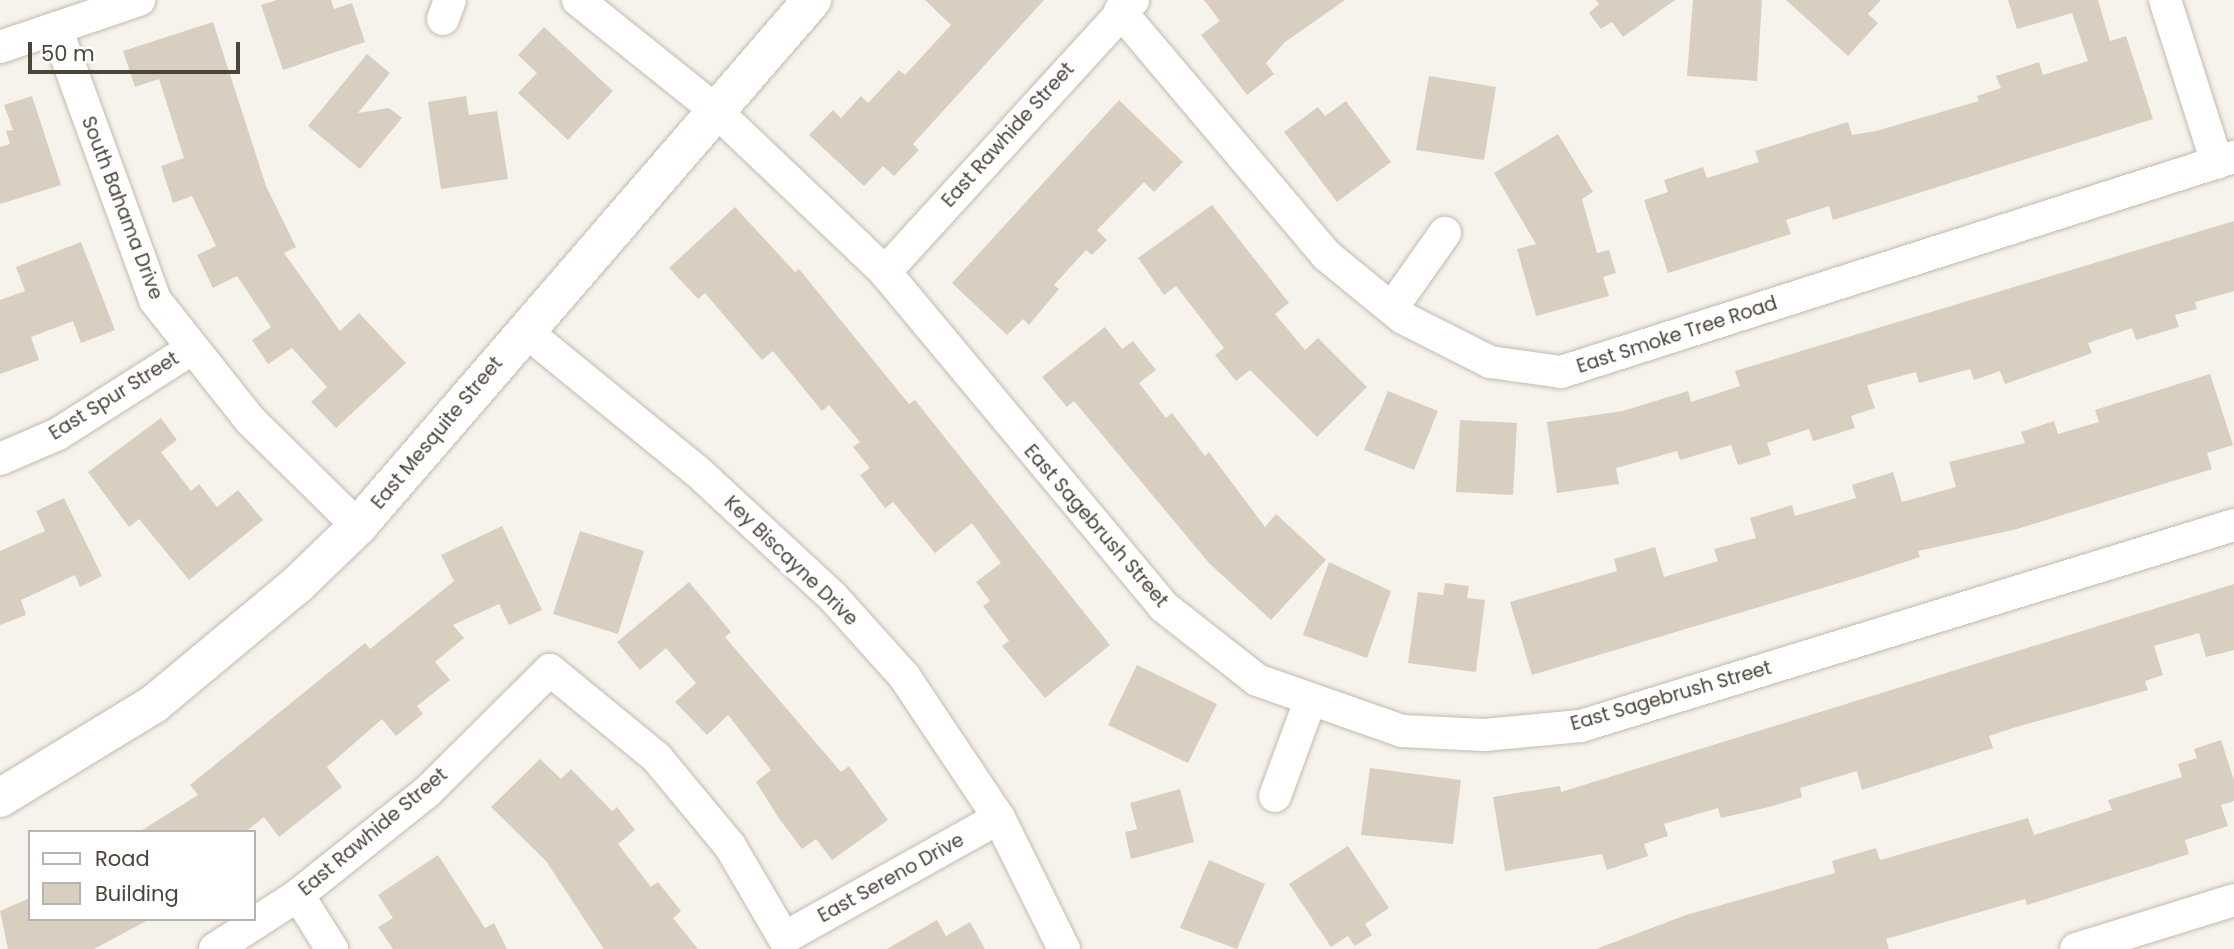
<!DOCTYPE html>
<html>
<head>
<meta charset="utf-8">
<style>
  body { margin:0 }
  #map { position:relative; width:2234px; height:949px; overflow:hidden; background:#f6f3ec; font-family:Poppins,sans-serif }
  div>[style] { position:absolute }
  .building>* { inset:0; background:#d8cfc1 }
  .roads { filter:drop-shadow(0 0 2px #c2bbae) drop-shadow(0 0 2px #c2bbae) }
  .minor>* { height:32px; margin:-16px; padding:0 16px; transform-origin:16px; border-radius:16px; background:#fff }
  .tertiary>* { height:38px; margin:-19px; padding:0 19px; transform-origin:19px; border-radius:19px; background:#fff }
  span { translate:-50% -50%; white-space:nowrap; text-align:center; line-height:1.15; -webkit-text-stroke:7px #fff; paint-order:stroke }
  .street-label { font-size:19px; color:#4b4439 }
  .legend { position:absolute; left:28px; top:830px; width:228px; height:91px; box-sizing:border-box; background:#fff; border:2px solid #b7b4b0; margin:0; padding:9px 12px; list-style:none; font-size:21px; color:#4b4439 }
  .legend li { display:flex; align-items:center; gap:14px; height:35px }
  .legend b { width:35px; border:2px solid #b7b4b0 }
  .scale { position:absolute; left:28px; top:42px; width:212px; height:32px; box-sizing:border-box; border:4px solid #4b4439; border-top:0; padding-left:9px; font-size:21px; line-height:24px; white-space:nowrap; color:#4b4439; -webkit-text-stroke:5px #fff; paint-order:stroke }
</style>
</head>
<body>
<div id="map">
  <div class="building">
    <i style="clip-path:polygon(277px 0,331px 0,334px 9px,352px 3px,365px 42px,283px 70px,261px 5px)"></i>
    <i style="clip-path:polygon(925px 0,1044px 0,913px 144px,919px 150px,894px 176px,883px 166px,864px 186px,809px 135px,833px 110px,841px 118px,861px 96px,868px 103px,899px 70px,905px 75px,951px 25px)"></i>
    <i style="clip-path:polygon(1204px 0,1345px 0,1285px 42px,1266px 63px,1274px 74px,1247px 95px,1201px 35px,1220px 21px)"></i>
    <i style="clip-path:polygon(1596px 0,1675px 0,1623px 37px,1612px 22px,1601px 29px,1589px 13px,1599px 4px)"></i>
    <i style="clip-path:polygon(1693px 0,1762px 0,1757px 81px,1687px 76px)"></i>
    <i style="clip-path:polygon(1786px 0,1881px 0,1868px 14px,1878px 23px,1848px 56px)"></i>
    <i style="clip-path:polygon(2008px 0,2098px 0,2110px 41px,2126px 36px,2153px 119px,1833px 220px,1829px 206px,1786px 220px,1791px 234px,1668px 273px,1644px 200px,1668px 192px,1664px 180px,1703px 167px,1707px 178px,1759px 162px,1755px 151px,1848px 122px,1852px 135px,1876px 131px,1979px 101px,1977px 96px,2001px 88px,1996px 76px,2039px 62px,2043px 75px,2088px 61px,2072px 13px,2017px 29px)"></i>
    <i style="clip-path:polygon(213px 22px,266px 186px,296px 247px,284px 253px,340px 331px,359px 313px,406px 363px,336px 428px,311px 402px,327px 387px,292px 348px,268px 364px,252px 340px,271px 327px,237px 276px,213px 288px,197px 255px,216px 246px,192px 196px,173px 203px,161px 166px,184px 158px,159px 79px,135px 87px,123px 51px)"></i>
    <i style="clip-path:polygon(544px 27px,613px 91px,568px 140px,518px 93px,537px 73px,518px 55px)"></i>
    <i style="clip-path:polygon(367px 54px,390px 73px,358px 113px,389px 108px,402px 118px,360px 169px,308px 126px)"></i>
    <i style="clip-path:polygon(1429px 76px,1496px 87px,1484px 160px,1416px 150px)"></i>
    <i style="clip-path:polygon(32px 96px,61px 185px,0 204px,0 147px,10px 144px,6px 131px,13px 130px,4px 105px)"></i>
    <i style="clip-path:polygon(466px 96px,469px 115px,497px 111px,508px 179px,441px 189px,428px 102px)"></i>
    <i style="clip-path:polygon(1119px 100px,1183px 162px,1154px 192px,1144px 182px,1097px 230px,1107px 240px,1092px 255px,1086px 250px,1054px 285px,1059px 289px,1029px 325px,1023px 319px,1007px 335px,952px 283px)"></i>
    <i style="clip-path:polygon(1346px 101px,1391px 162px,1337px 202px,1284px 132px,1318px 107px,1325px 116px)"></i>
    <i style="clip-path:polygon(1558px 134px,1593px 192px,1582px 199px,1597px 253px,1609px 250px,1616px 273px,1603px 277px,1609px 296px,1536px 316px,1517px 249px,1536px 244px,1494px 173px)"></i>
    <i style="clip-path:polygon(1212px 205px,1289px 303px,1275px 314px,1305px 350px,1318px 338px,1367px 387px,1317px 437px,1250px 370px,1236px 381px,1215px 355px,1224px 348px,1176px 286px,1164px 295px,1138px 258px)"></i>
    <i style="clip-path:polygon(735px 207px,795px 272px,799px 269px,909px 404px,915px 400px,1110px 645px,1045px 698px,1002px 646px,1009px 641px,983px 606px,990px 601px,976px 582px,1001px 563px,972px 523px,935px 553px,893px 502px,885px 508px,860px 475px,870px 468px,853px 447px,860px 442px,829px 405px,822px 411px,773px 351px,762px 360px,705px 293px,698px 299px,669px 268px)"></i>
    <i style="clip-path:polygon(2234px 221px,2234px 291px,2195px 302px,2197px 309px,2175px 315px,2179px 327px,2136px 340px,2132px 328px,2088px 343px,2092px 353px,2005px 384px,2000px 371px,1974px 380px,1970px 369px,1919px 383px,1916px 372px,1867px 385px,1875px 408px,1851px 416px,1855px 428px,1813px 441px,1809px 429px,1767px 443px,1771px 455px,1738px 465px,1731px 445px,1680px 460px,1677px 451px,1616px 468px,1619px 484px,1557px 493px,1547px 422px,1623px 411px,1688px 391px,1691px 402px,1740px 386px,1735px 371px)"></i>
    <i style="clip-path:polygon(81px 242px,115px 330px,81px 343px,73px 321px,31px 337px,39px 360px,0 374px,0 300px,25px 291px,16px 267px)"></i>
    <i style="clip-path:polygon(1105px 327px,1122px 349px,1133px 341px,1156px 370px,1139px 383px,1166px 418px,1172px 413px,1205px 456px,1209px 452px,1265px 527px,1276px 514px,1326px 560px,1271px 620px,1209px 563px,1074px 401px,1067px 407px,1042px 377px)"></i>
    <i style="clip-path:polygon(2210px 374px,2233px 445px,2207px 453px,2212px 469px,2017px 529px,1918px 551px,1920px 557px,1856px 578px,1532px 675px,1510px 602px,1617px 571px,1614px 559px,1655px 547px,1664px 577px,1718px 561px,1714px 549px,1756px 538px,1750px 518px,1792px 505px,1795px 516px,1856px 498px,1852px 485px,1893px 472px,1902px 502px,1956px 487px,1949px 462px,2025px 443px,2021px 432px,2054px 421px,2058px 434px,2099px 422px,2095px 410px)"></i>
    <i style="clip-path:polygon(1388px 391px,1438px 411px,1414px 470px,1364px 450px)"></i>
    <i style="clip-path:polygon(161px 418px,177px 440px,161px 452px,191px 491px,199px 484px,217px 507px,238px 490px,263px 520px,189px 580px,139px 519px,129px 527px,88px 472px)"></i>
    <i style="clip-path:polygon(1460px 420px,1517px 423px,1513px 495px,1456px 492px)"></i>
    <i style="clip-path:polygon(64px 498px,102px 576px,80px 587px,75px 575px,21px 600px,26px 615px,0 625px,0 551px,45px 531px,36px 511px)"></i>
    <i style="clip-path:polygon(502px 526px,542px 610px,509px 625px,499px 604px,453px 625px,464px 638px,435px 662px,450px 680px,417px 706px,423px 714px,396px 736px,382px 719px,327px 767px,342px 787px,279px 837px,264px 817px,245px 832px,139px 832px,198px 795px,190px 785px,365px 643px,370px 649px,454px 581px,441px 555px)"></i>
    <i style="clip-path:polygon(580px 531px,644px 551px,618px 634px,553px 614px)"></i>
    <i style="clip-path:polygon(1329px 562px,1391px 591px,1367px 658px,1303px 635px)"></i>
    <i style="clip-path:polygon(689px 582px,731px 632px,725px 637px,841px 772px,849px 766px,888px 820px,832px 860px,816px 839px,802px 849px,778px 817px,756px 782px,771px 770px,728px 715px,707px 735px,675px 702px,696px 683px,666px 648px,640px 670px,617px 642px)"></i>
    <i style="clip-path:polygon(1445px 583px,1469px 586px,1467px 598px,1485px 600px,1476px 672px,1408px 663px,1418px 592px,1443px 595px)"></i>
    <i style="clip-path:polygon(2234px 584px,2234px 650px,2206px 657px,2199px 633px,2154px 646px,2163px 675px,2145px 681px,2148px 690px,2013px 728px,1989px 736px,1993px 748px,1862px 790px,1857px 771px,1800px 788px,1802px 797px,1773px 806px,1721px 818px,1718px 808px,1664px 824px,1668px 836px,1644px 844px,1648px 856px,1607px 870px,1602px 854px,1505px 871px,1493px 797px,1560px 786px,1561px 792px)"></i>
    <i style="clip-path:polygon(1137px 665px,1217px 704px,1188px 763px,1108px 725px)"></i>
    <i style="clip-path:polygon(2221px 740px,2234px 780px,2234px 801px,2221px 805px,2228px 826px,2185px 840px,2189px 854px,2027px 905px,2025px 899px,1886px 939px,1889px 949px,1596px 949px,1686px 915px,1835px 873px,1832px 861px,1876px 848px,1880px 860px,2028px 818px,2034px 835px,2112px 810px,2108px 800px,2182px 777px,2178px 764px,2197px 758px,2194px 749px)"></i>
    <i style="clip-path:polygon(540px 759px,561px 779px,571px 769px,612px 811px,617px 807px,635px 830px,618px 844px,651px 887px,658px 882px,681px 911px,673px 918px,698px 949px,604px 949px,546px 861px,491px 807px)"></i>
    <i style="clip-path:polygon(1370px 768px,1461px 780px,1453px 844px,1361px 835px)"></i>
    <i style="clip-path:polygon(1180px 789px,1194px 842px,1131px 859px,1125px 832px,1137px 829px,1130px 803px)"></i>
    <i style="clip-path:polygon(1348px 846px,1389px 908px,1365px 924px,1372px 935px,1355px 946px,1348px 936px,1331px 947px,1289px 884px)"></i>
    <i style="clip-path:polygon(438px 855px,485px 928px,494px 923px,507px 949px,393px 949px,378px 927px,393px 918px,378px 895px)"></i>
    <i style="clip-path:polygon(1209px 860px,1265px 884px,1237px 949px,1180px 928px)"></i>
    <i style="clip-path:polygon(30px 898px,30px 919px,150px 919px,94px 949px,8px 949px,0 911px)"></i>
    <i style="clip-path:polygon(937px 920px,946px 936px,970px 922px,985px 949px,887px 949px)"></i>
  </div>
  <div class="roads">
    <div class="minor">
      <i style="left:578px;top:0;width:174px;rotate:38.7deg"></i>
      <i style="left:714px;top:109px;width:236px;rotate:43.6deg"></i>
      <i style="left:885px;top:272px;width:436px;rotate:50.2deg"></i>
      <i style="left:1164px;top:607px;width:118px;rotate:38.1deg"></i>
      <i style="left:1257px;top:680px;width:154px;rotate:19.4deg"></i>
      <i style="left:1402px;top:731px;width:82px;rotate:2.8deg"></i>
      <i style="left:1484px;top:735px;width:97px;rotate:-5.3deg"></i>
      <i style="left:1581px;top:726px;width:683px;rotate:-17.11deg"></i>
      <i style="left:2165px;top:0;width:171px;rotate:72.3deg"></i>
      <i style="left:1120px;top:11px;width:319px;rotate:49.8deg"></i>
      <i style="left:1326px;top:255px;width:99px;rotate:39.3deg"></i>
      <i style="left:1403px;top:318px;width:97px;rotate:26.8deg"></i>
      <i style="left:1490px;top:362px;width:72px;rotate:8deg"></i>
      <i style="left:1561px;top:372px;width:707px;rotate:-17.72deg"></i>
      <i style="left:443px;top:19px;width:20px;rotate:-70deg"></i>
      <i style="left:56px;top:28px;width:289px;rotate:70deg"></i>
      <i style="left:155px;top:300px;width:153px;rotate:51.6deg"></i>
      <i style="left:250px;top:420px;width:151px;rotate:44.5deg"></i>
      <i style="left:0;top:47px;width:147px;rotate:-18.7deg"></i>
      <i style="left:885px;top:272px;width:368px;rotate:-47.6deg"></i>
      <i style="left:1392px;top:308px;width:92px;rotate:-54.8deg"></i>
      <i style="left:524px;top:330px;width:223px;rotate:39.2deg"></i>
      <i style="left:697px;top:471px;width:184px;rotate:42.8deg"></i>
      <i style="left:832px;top:596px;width:108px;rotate:48deg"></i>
      <i style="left:904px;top:676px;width:171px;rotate:56.2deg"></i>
      <i style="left:999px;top:818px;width:146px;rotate:63.6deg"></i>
      <i style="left:0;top:459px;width:63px;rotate:-23.3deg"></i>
      <i style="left:58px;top:434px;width:156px;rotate:-32.5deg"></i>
      <i style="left:1275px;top:796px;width:101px;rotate:-69.8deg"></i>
      <i style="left:298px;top:895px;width:64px;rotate:57.8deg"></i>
      <i style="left:215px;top:949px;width:99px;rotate:-33deg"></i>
      <i style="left:298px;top:895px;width:165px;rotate:-38.6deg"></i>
      <i style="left:427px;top:792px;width:173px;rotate:-44.8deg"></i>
      <i style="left:550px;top:670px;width:139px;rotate:39.4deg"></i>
      <i style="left:657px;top:758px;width:114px;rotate:50.3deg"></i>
      <i style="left:730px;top:846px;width:107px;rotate:59.6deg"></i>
      <i style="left:784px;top:938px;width:246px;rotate:-29.2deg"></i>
      <i style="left:2076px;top:949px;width:165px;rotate:-17.2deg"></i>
    </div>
    <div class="tertiary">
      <i style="left:0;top:798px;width:180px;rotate:-31.4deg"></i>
      <i style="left:154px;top:704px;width:186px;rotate:-39.8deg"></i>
      <i style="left:297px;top:585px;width:85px;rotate:-44deg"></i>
      <i style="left:358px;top:526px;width:695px;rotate:-49.2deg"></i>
    </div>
  </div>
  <div class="street-label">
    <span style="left:1008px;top:135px;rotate:-48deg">East Rawhide Street</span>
    <span style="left:122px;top:208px;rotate:69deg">South Bahama Drive</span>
    <span style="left:1677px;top:335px;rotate:-18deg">East Smoke Tree Road</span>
    <span style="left:114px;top:396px;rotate:-32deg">East Spur Street</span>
    <span style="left:437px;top:433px;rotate:-50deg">East Mesquite Street</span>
    <span style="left:1096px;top:526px;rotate:49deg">East Sagebrush Street</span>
    <span style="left:791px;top:561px;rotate:44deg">Key Biscayne Drive</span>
    <span style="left:1671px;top:696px;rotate:-16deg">East Sagebrush Street</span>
    <span style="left:373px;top:832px;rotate:-40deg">East Rawhide Street</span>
    <span style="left:891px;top:878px;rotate:-29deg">East Sereno Drive</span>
  </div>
  <ul class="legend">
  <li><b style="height:9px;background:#fff"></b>Road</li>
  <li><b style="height:19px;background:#d8cfc1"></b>Building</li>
  </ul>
  <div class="scale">50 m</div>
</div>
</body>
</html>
